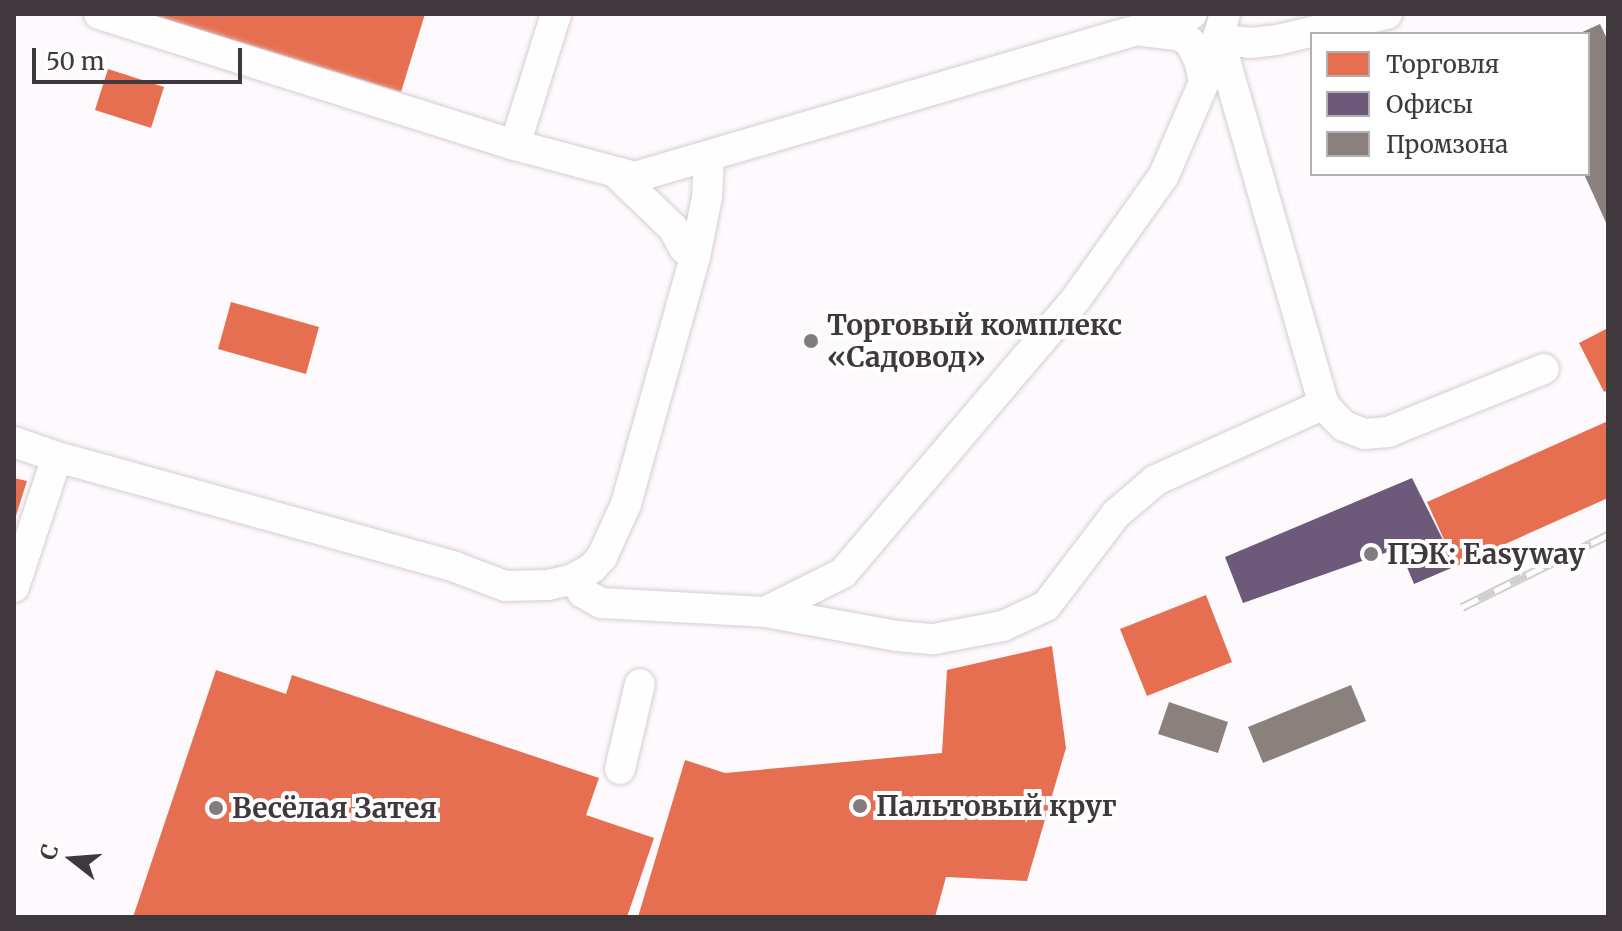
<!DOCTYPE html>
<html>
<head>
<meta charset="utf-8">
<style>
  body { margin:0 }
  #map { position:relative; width:1622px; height:931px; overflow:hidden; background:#fef9fc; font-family:Merriweather,serif }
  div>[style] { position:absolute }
  .shops>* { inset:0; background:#e76f51 }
  .offices>* { inset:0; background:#6d597a }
  .industry>* { inset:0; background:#8a817c }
  .roads { filter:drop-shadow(0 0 2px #d3ced1) drop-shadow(0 0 2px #d3ced1) }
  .minor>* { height:30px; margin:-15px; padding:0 15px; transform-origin:15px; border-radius:15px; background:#fffeff }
  .rail>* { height:9px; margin-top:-4.5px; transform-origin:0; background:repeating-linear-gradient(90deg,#fff 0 18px,#d0cfd0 0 36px); box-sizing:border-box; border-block:2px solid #d0cfd0 }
  .dots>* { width:22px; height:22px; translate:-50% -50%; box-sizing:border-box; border:4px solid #fff; border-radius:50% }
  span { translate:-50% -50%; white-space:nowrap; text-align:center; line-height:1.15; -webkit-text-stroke:8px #fff; paint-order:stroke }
  .poi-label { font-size:28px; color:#3f393d; font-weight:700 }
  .left { translate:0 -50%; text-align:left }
  .frame { position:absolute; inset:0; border:16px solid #3f393d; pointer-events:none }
  .legend { position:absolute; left:1310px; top:32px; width:280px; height:144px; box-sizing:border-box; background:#fff; border:2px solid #b2b0b1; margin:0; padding:10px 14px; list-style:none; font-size:24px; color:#3f393d }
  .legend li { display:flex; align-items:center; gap:16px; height:40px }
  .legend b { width:40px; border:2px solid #b2b0b1 }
  .north { position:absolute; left:32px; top:819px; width:80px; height:80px; -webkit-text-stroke:6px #fff; paint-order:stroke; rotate:287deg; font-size:22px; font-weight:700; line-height:32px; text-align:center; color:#3f393d }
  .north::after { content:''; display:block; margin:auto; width:28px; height:36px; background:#3f393d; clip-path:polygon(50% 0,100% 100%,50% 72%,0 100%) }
  .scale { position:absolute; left:32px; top:48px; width:210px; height:36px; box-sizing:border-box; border:4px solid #3f393d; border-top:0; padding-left:10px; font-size:24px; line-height:28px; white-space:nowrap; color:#3f393d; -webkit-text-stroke:6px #fff; paint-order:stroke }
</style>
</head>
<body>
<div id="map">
  <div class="shops">
    <i style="clip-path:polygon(150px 14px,425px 14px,401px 92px)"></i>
    <i style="clip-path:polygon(108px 69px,164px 87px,151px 128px,95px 110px)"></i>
    <i style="clip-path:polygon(231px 302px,319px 327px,306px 374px,218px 349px)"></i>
    <i style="clip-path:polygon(1606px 329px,1608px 390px,1604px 392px,1579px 343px)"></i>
    <i style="clip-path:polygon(1608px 421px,1608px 498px,1456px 566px,1427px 502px)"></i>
    <i style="clip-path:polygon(14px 478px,27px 481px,15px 519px,14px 518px)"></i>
    <i style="clip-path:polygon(1206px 595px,1232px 662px,1147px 696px,1120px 629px)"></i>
    <i style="clip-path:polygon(1052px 646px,1066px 748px,1027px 881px,946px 877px,935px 917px,638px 917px,685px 760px,725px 773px,942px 753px,947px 670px)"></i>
    <i style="clip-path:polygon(216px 670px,286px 694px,292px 675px,599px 778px,586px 815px,654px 838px,627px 917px,133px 917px)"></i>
  </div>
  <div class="offices">
    <i style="clip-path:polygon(1412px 478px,1456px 566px,1414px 584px,1399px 548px,1243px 603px,1225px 557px)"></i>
  </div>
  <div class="industry">
    <i style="clip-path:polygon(1600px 24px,1608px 41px,1608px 227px,1584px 174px,1588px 174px,1588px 34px,1578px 34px)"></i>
    <i style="clip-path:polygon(1351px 685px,1366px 721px,1263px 763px,1248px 727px)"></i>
    <i style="clip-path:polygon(1169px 702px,1228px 722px,1218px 753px,1158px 734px)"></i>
  </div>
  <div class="roads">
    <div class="minor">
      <i style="left:99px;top:14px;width:436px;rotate:17.5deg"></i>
      <i style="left:515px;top:145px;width:124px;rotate:14.9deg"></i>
      <i style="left:635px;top:177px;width:580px;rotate:-16.31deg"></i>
      <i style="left:1143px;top:31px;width:35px;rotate:7deg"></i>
      <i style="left:1178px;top:35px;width:13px;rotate:29deg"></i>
      <i style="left:1189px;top:41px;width:21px;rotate:62deg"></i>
      <i style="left:1199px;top:60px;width:23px;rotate:77deg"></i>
      <i style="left:1219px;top:39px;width:380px;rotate:74deg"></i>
      <i style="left:1324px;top:404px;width:13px;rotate:51deg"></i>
      <i style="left:1332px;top:414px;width:17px;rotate:45deg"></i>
      <i style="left:1344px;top:426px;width:22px;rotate:21deg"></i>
      <i style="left:1365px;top:434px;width:23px;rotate:-5deg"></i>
      <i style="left:1388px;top:432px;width:168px;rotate:-22deg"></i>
      <i style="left:1219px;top:39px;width:31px;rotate:7deg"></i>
      <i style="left:1250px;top:43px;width:27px;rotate:-6deg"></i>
      <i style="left:1277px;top:40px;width:113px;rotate:-13.3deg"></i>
      <i style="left:515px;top:145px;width:137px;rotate:-72.6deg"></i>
      <i style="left:618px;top:175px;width:76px;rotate:43.9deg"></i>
      <i style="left:673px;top:228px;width:23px;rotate:61deg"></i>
      <i style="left:684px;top:248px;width:14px;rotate:39deg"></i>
      <i style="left:14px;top:442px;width:46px;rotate:19.2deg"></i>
      <i style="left:57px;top:457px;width:413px;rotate:15.4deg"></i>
      <i style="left:455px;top:567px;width:53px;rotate:20.8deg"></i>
      <i style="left:505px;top:586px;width:43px;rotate:-1.3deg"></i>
      <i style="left:548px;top:585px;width:26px;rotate:-13deg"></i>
      <i style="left:573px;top:579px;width:22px;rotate:-30deg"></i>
      <i style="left:592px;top:568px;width:15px;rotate:-48deg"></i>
      <i style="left:602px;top:557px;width:58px;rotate:-65.6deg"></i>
      <i style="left:626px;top:504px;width:256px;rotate:-74.4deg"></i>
      <i style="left:695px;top:257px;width:61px;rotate:-78.7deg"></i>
      <i style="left:707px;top:197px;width:39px;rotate:-87deg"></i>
      <i style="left:573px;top:579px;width:17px;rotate:54deg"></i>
      <i style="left:583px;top:593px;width:21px;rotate:29deg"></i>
      <i style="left:601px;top:603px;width:164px;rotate:3.1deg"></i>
      <i style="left:765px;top:612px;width:87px;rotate:-26.6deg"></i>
      <i style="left:843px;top:573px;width:360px;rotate:-49.6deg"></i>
      <i style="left:1076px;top:299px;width:152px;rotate:-54.6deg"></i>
      <i style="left:1164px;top:175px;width:101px;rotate:-66.7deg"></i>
      <i style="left:1204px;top:82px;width:71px;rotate:-72.8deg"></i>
      <i style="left:14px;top:587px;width:137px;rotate:-71.7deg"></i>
      <i style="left:765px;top:612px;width:134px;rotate:10.3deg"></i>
      <i style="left:897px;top:636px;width:37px;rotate:5deg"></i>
      <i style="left:934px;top:639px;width:70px;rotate:-10.7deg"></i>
      <i style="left:1003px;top:626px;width:47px;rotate:-24.9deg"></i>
      <i style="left:1046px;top:606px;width:116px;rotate:-52.7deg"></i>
      <i style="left:1116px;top:514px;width:52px;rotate:-40.4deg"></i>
      <i style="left:1156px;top:480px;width:184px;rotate:-24.3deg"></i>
      <i style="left:620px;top:769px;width:87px;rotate:-76.8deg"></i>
    </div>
  </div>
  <div class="rail">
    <i style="left:1462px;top:607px;width:163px;rotate:-26.3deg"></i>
  </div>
  <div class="dots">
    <i style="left:811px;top:341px;background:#827c80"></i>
    <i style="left:1371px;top:554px;background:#827c80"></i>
    <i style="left:860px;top:806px;background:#827c80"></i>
    <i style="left:216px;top:808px;background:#827c80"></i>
  </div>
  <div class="poi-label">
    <span class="left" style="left:827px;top:341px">Торговый комплекс<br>«Садовод»</span>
    <span class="left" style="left:1387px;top:554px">ПЭК: Easyway</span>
    <span class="left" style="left:876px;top:806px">Пальтовый круг</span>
    <span class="left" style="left:232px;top:808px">Весёлая Затея</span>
  </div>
  <div class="frame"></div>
  <ul class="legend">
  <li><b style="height:22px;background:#e76f51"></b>Торговля</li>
  <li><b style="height:22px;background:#6d597a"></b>Офисы</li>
  <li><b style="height:22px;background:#8a817c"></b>Промзона</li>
  </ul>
  <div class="north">С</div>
  <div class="scale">50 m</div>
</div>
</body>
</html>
